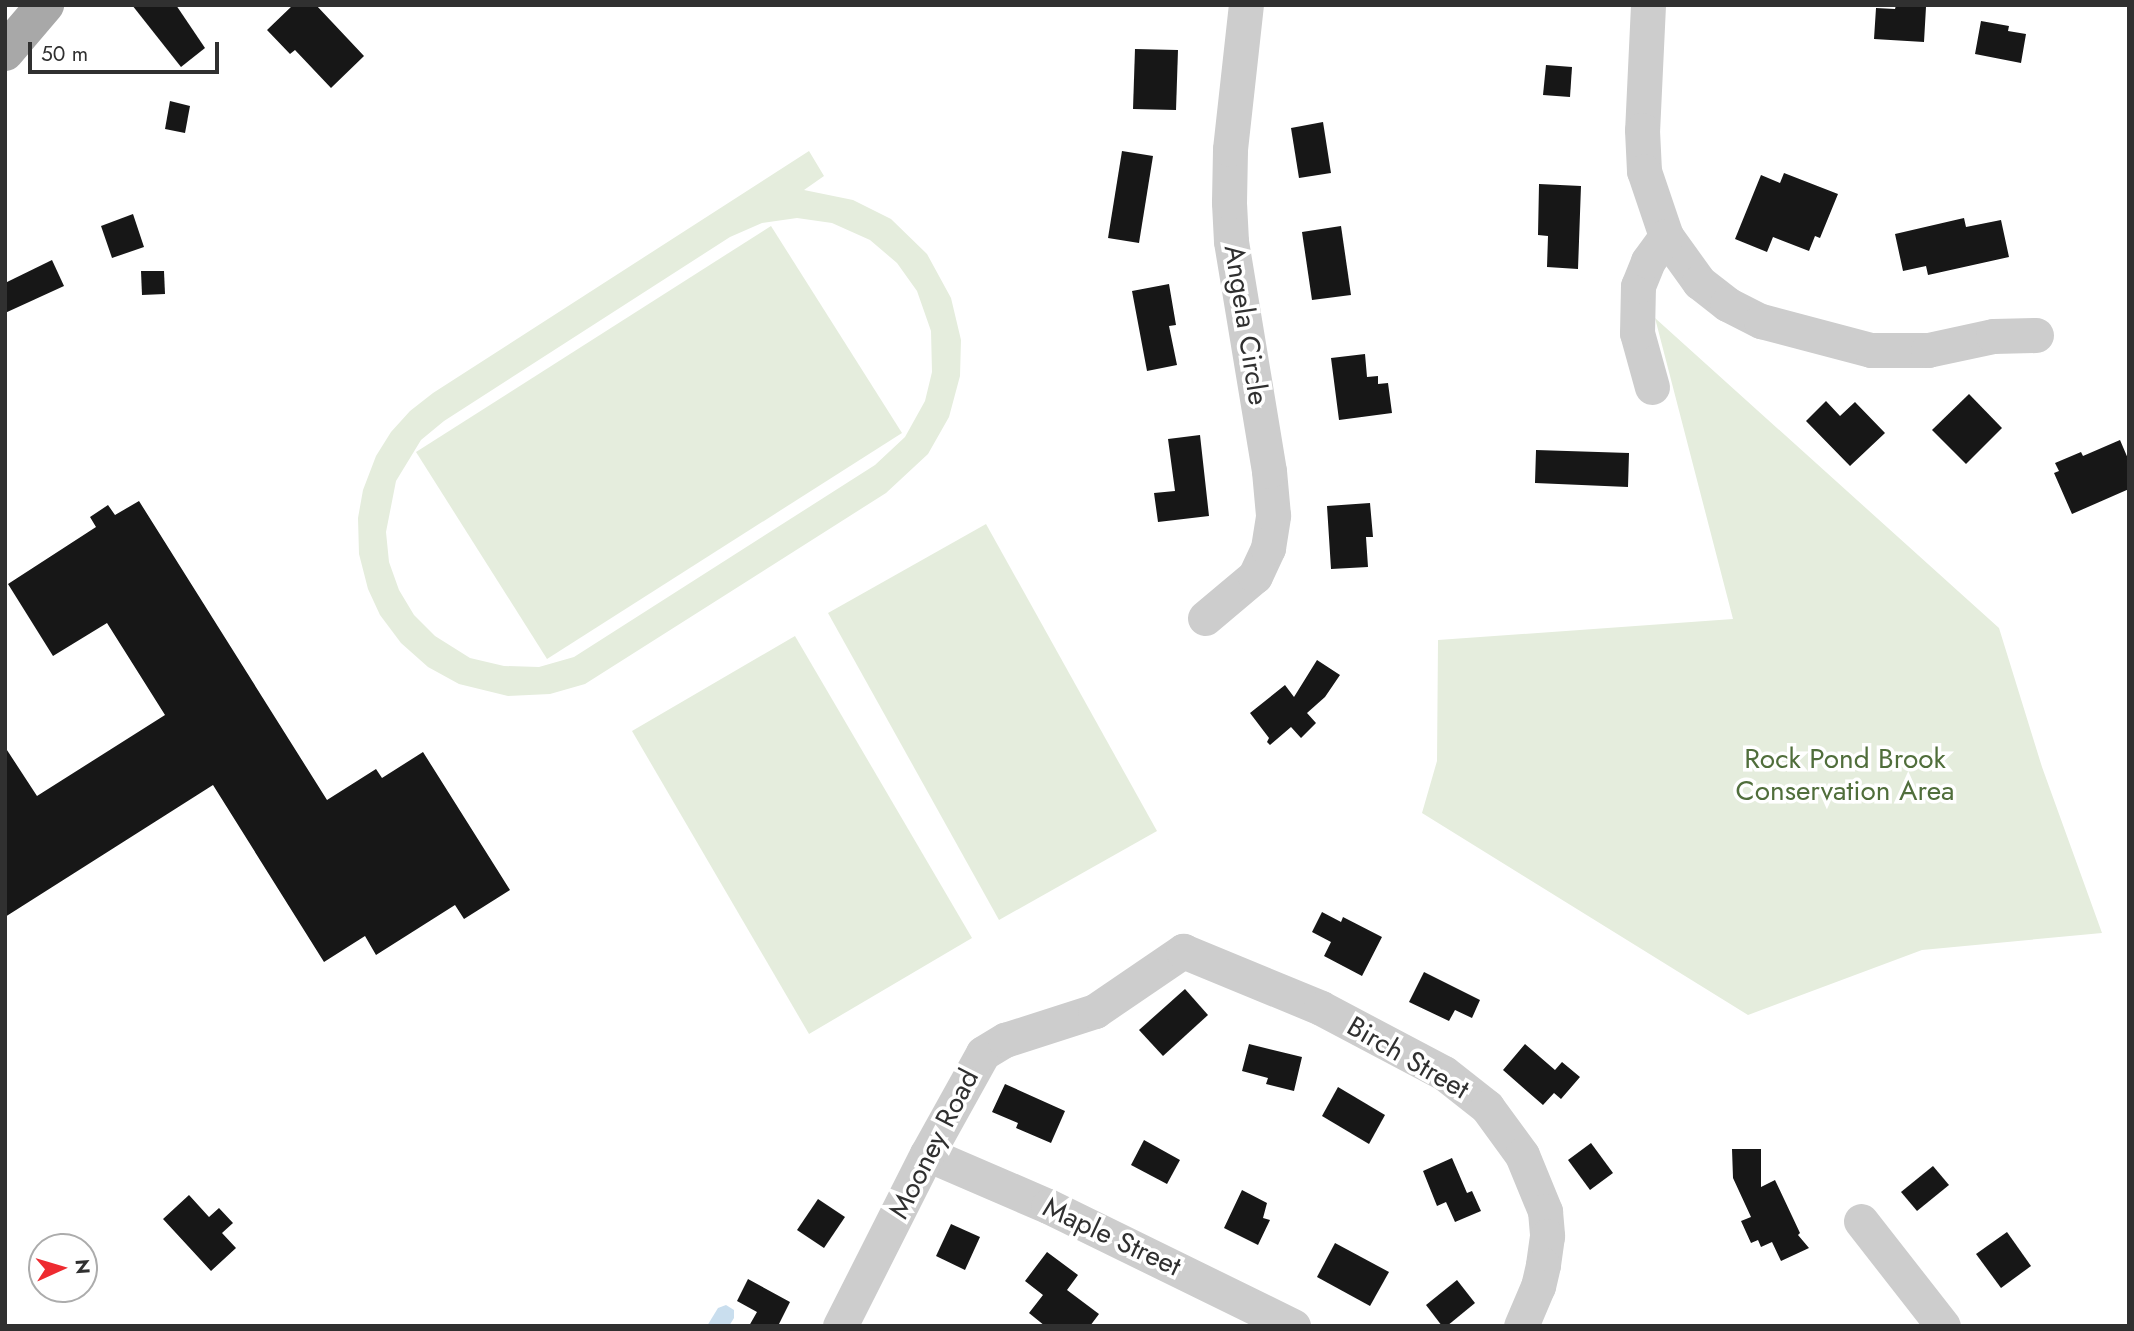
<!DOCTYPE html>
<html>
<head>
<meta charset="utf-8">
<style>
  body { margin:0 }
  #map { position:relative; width:2134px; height:1331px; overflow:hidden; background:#fff; font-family:Jost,sans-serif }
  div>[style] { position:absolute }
  .green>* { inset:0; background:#e5eddd }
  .water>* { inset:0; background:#c9deee }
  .building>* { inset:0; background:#171717 }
  .minor>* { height:35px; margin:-17.5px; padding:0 17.5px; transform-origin:17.5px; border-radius:17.5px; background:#cdcdcd }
  .major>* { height:38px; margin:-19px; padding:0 19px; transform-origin:19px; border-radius:19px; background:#a8a8a8 }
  span { translate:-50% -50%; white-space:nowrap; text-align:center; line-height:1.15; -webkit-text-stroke:7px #fff; paint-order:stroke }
  .street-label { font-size:28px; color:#303030 }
  .park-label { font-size:28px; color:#506e3b }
  .frame { position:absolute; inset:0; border:7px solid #303030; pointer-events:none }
  .north { position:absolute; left:28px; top:1233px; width:70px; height:70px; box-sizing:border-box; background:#fff; border:2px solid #acacac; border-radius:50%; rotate:86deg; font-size:19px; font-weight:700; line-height:28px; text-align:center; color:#303030 }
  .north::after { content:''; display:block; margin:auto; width:24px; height:32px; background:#ee2b30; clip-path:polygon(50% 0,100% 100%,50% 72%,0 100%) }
  .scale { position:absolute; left:28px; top:42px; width:191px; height:32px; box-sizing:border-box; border:4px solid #303030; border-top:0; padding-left:9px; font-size:21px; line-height:24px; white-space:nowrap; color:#303030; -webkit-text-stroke:5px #fff; paint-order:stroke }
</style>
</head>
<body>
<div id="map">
  <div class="green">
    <i style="clip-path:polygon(evenodd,809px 151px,824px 176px,804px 190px,853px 200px,891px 219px,927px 254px,951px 298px,961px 340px,960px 376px,949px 417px,928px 454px,886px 493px,585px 684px,550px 694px,508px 696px,459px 684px,428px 667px,401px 643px,380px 615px,368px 589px,359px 554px,358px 518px,363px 490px,376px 456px,391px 432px,410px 411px,433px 393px,809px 151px,797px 218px,832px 223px,870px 240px,897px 263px,917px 291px,931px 331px,932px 372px,925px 401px,905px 437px,875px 465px,574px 657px,539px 667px,504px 666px,470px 658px,435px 636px,414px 615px,399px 590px,389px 562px,386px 532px,396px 481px,421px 440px,444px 421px,730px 237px,762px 223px,797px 218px)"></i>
    <i style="clip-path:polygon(771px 226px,902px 433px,547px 659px,416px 452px)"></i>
    <i style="clip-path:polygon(1655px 318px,1999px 628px,2042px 767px,2102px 933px,1922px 950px,1748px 1015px,1422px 813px,1437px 761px,1438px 640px,1733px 619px)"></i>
    <i style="clip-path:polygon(986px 524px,1157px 831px,999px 920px,828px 613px)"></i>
    <i style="clip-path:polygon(795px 636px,972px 938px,809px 1034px,632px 731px)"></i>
  </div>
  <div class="water">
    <i style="clip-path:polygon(726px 1305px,734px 1310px,734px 1318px,729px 1326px,707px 1326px,718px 1308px)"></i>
  </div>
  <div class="building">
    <i style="clip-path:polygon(132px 5px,176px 5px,205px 48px,181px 67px)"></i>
    <i style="clip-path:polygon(293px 5px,316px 5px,364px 56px,331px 88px,295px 50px,290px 54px,267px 30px)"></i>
    <i style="clip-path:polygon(1896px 5px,1926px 7px,1924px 42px,1874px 39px,1876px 8px,1895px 9px)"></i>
    <i style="clip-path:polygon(1981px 21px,2009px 26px,2008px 31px,2026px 34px,2021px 63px,1975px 54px)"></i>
    <i style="clip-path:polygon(1135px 49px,1178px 50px,1176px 110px,1133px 109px)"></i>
    <i style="clip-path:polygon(1546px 65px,1572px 67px,1570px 97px,1543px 95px)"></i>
    <i style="clip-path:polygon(170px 101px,190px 106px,185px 133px,165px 129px)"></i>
    <i style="clip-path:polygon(1323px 122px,1331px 173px,1299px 178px,1291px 128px)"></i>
    <i style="clip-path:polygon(1122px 151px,1153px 156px,1139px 243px,1108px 238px)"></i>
    <i style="clip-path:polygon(1784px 173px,1838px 194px,1820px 238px,1815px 236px,1809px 251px,1773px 237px,1767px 252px,1735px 239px,1761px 175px,1780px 183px)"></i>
    <i style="clip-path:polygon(1539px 184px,1581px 186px,1578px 269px,1547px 267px,1548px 236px,1538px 235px)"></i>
    <i style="clip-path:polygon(133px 214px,144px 247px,112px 258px,101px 226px)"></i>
    <i style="clip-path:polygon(1964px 218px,1966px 227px,2001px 220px,2009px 257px,1928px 275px,1926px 266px,1903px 271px,1895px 234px)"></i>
    <i style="clip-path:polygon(1341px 226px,1351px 295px,1312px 300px,1302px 232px)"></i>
    <i style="clip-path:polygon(52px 260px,64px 286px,5px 313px,5px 283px)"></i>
    <i style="clip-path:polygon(141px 271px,164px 271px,165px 294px,142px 295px)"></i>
    <i style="clip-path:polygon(1169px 284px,1176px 325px,1169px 326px,1177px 365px,1147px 371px,1132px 291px)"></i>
    <i style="clip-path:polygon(1365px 354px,1367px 377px,1378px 376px,1378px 384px,1388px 383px,1392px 413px,1339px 420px,1331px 358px)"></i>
    <i style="clip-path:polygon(1969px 394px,2002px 428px,1966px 464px,1932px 430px)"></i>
    <i style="clip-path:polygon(1826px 401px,1840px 416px,1855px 402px,1885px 433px,1850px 466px,1806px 421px)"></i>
    <i style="clip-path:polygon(1200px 435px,1209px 516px,1158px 522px,1154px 493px,1175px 491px,1168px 439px)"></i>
    <i style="clip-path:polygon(2120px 440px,2129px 461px,2129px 489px,2072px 514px,2054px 473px,2059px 471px,2055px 463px,2081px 452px,2083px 456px)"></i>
    <i style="clip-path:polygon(1536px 450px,1629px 453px,1628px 487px,1535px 483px)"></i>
    <i style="clip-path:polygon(139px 501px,327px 800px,376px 769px,382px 778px,423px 752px,510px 890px,464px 919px,455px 905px,376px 955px,365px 936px,324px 962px,213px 785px,5px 917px,5px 747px,37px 796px,165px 715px,107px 623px,53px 656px,8px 584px,96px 527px,90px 517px,108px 505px,115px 515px)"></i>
    <i style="clip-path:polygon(1370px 503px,1373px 537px,1366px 537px,1368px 567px,1331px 569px,1327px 506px)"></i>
    <i style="clip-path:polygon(1317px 660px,1340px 675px,1325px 697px,1307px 713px,1316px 723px,1301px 738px,1291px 727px,1270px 745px,1267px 742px,1269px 738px,1250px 713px,1285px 685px,1294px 697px)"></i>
    <i style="clip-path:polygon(1322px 912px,1341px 922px,1343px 917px,1382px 937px,1362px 976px,1324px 956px,1331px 942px,1312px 932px)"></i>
    <i style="clip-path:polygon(1424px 972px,1480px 1000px,1472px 1018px,1455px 1010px,1449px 1021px,1409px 1002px)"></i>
    <i style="clip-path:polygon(1185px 989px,1208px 1015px,1163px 1056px,1139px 1030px)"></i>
    <i style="clip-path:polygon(1249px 1044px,1302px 1057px,1294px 1091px,1266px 1084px,1268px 1078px,1242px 1071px)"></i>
    <i style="clip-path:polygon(1525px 1044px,1555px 1070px,1562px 1062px,1580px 1077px,1561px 1099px,1554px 1093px,1543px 1105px,1503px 1070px)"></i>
    <i style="clip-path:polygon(1005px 1084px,1065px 1111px,1051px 1143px,1016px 1128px,1018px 1123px,992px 1112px)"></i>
    <i style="clip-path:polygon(1338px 1087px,1385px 1115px,1369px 1144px,1322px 1116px)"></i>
    <i style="clip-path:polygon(1144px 1140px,1180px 1160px,1167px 1184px,1131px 1165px)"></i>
    <i style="clip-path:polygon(1591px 1143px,1613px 1173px,1590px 1190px,1568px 1160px)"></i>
    <i style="clip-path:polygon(1732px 1149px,1761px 1149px,1761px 1187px,1775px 1180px,1800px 1233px,1798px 1235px,1809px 1248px,1781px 1261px,1772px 1242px,1761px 1247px,1758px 1240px,1751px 1243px,1741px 1221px,1751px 1217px,1733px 1178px)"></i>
    <i style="clip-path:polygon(1452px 1158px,1467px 1193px,1472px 1191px,1481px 1211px,1455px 1222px,1446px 1202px,1437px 1206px,1423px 1171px)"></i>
    <i style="clip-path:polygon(1933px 1166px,1949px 1185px,1917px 1211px,1901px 1192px)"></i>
    <i style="clip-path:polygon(1242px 1190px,1267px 1203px,1263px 1218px,1270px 1220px,1258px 1245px,1224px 1228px)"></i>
    <i style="clip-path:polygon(189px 1195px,209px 1217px,219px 1208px,233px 1223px,222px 1233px,236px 1248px,211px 1271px,163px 1219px)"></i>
    <i style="clip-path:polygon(818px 1199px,845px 1217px,824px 1248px,797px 1230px)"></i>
    <i style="clip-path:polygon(951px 1224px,980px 1237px,965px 1270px,936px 1256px)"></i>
    <i style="clip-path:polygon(2007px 1232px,2031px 1266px,2001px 1288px,1976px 1254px)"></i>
    <i style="clip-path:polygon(1335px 1243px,1389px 1272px,1370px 1306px,1317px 1277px)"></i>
    <i style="clip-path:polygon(1047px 1252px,1078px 1275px,1067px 1290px,1099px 1314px,1090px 1326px,1045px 1326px,1029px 1313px,1043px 1295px,1025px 1281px)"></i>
    <i style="clip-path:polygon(748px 1279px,790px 1302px,778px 1326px,749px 1326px,757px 1312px,737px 1301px)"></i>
    <i style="clip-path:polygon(1457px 1280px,1475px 1303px,1447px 1326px,1442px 1326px,1426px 1305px)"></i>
  </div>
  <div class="minor">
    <i style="left:1648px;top:5px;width:125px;rotate:92.7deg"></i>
    <i style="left:1642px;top:130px;width:41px;rotate:87.2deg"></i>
    <i style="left:1644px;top:171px;width:69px;rotate:71.3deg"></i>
    <i style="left:1666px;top:236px;width:57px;rotate:54.3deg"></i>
    <i style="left:1699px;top:282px;width:36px;rotate:38deg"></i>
    <i style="left:1727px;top:304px;width:38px;rotate:27deg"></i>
    <i style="left:1761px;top:321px;width:114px;rotate:14.8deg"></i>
    <i style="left:1871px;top:350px;width:57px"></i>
    <i style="left:1928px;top:350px;width:66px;rotate:-12.2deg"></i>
    <i style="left:1993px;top:336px;width:43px;rotate:-1.3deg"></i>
    <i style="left:1652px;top:387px;width:56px;rotate:-105.5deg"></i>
    <i style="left:1637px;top:333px;width:47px;rotate:-88.8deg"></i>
    <i style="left:1638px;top:286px;width:27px;rotate:-68deg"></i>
    <i style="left:1648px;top:261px;width:31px;rotate:-54deg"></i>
    <i style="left:1205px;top:618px;width:65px;rotate:-40deg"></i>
    <i style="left:1255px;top:576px;width:31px;rotate:-65deg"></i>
    <i style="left:1268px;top:548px;width:33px;rotate:-81deg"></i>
    <i style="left:1273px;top:515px;width:44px;rotate:-95.2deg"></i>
    <i style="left:1269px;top:471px;width:233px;rotate:-99.4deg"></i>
    <i style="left:1231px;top:241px;width:39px;rotate:-93deg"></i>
    <i style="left:1229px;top:202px;width:53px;rotate:-88.9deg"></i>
    <i style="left:1230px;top:149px;width:145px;rotate:-83.7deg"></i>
    <i style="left:927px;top:1154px;width:132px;rotate:23.3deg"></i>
    <i style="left:1048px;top:1206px;width:273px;rotate:26.1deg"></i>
    <i style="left:1861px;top:1221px;width:133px;rotate:52deg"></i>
    <i style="left:840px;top:1326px;width:193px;rotate:-63.2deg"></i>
    <i style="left:927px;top:1154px;width:115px;rotate:-61deg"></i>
    <i style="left:983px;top:1053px;width:26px;rotate:-31deg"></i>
    <i style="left:1005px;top:1040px;width:95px;rotate:-17.9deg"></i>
    <i style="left:1095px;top:1011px;width:107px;rotate:-34.3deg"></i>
    <i style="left:1183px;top:951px;width:149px;rotate:22.4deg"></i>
    <i style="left:1321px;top:1008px;width:139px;rotate:27.9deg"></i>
    <i style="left:1444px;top:1073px;width:55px;rotate:38.3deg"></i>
    <i style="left:1487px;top:1107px;width:59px;rotate:53.9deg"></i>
    <i style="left:1522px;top:1155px;width:61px;rotate:67.7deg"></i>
    <i style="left:1545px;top:1211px;width:25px;rotate:85deg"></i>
    <i style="left:1547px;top:1236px;width:29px;rotate:98deg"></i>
    <i style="left:1543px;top:1265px;width:22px;rotate:103deg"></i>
    <i style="left:1538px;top:1286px;width:43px;rotate:113deg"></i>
  </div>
  <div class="major">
    <i style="left:5px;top:52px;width:62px;rotate:-49.6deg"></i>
  </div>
  <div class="street-label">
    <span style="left:1246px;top:325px;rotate:81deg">Angela Circle</span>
    <span style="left:1408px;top:1058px;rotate:30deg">Birch Street</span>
    <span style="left:934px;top:1144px;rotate:-63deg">Mooney Road</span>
    <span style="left:1112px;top:1237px;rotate:25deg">Maple Street</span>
  </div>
  <div class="park-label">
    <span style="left:1845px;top:775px">Rock Pond Brook<br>Conservation Area</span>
  </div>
  <div class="frame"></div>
  <div class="north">N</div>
  <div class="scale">50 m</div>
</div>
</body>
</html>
